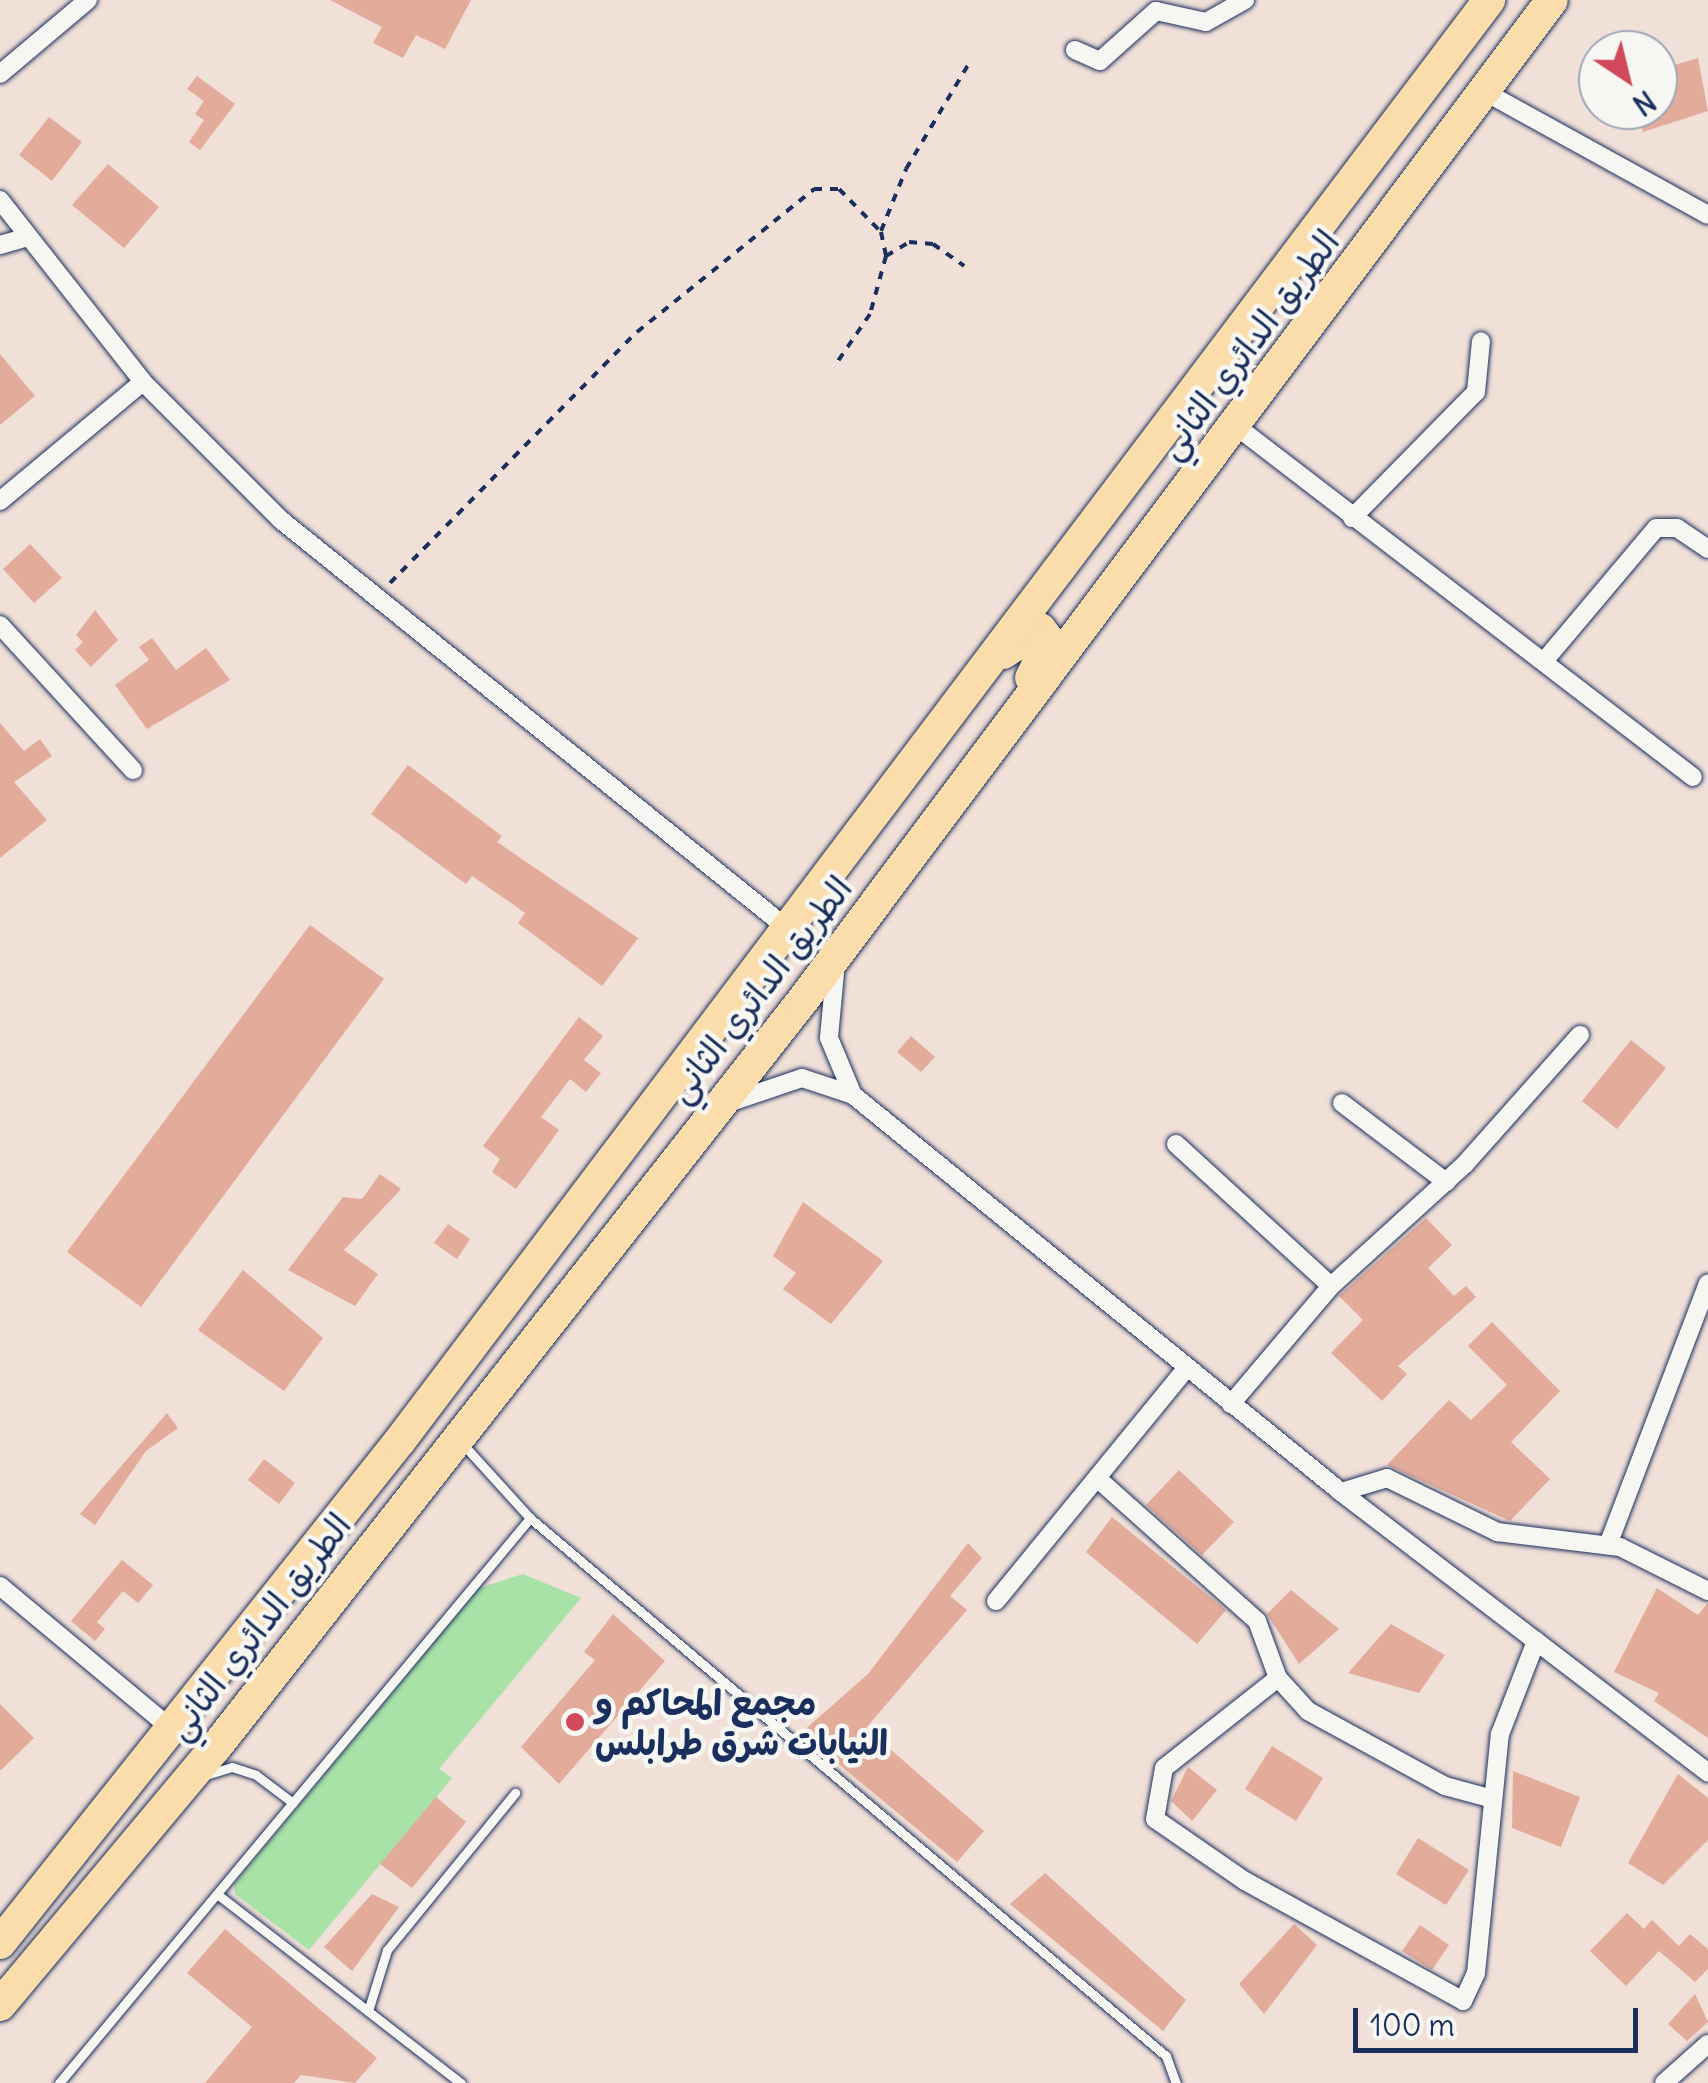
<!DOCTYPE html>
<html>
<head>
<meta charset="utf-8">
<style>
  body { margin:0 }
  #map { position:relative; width:1708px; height:2083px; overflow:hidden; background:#f0e0d8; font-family:Delius,"Playpen Sans Arabic",sans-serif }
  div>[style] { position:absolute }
  .green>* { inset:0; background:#a8e2a7 }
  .building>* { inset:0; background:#e2ab9a }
  .path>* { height:4px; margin-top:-2px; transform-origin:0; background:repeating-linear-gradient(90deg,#1b2f5e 0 8px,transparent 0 16px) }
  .roads { filter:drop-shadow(0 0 2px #1b2f5e) drop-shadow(0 0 2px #1b2f5e) }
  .lane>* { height:9px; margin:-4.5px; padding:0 4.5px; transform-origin:4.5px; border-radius:4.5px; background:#f6f6f2 }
  .street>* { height:18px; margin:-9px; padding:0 9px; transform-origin:9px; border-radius:9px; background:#f6f6f2 }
  .highway>* { height:32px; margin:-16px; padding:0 16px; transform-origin:16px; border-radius:16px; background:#faddab }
  .dots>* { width:28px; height:28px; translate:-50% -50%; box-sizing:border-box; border:5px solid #f6f6f2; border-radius:50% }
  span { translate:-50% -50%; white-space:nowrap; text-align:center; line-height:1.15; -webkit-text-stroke:9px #f6f6f2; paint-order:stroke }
  .street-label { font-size:35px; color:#1b2f5e }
  .poi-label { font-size:35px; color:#1b2f5e; font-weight:700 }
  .left { translate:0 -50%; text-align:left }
  .north { position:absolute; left:1578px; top:30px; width:100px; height:100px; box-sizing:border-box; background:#f6f6f2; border:2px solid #9ea6b7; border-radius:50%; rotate:145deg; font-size:28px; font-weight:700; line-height:40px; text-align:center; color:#1b2f5e }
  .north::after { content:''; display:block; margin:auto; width:35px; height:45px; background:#d1495b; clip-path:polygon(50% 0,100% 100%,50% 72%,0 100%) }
  .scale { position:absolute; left:1353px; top:2008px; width:285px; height:45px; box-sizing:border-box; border:5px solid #1b2f5e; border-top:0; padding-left:12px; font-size:30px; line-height:35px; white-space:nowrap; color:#1b2f5e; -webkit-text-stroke:8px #f6f6f2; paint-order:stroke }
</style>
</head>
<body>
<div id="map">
  <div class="green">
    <i style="clip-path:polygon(523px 1574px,581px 1598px,439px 1769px,452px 1778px,309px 1950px,235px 1894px,234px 1884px,479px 1588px)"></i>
  </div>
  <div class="building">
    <i style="clip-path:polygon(330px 0,471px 0,445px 49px,416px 35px,403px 58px,373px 43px,382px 27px)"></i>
    <i style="clip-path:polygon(1698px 58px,1708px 111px,1643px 132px,1637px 110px,1658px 110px,1658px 70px)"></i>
    <i style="clip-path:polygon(197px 76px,235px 104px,200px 150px,189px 142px,204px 120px,195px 114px,204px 101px,187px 89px)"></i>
    <i style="clip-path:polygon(49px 117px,82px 142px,52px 181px,19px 155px)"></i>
    <i style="clip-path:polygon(108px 164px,159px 207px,124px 248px,72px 205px)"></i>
    <i style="clip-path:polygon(0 354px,35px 396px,0 425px)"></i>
    <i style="clip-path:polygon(30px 544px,62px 578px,34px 603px,3px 569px)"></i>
    <i style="clip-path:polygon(95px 610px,118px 640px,91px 667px,75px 650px,83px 642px,76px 635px)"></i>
    <i style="clip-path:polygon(152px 638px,176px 670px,206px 648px,230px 680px,147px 729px,115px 685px,149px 660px,139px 647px)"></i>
    <i style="clip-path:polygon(0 723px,24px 751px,40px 739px,52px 756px,14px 782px,47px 820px,0 858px)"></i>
    <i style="clip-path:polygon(408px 765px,502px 836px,497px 842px,638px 938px,602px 986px,518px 923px,525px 913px,514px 905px,472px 876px,466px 884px,371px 814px)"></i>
    <i style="clip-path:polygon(310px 925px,384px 979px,141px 1307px,67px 1252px)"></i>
    <i style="clip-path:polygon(579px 1017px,603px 1036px,584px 1060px,601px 1073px,586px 1092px,570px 1079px,541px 1117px,559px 1130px,516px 1189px,492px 1172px,500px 1159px,483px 1146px)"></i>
    <i style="clip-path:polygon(911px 1036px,935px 1057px,921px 1072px,897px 1052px)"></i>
    <i style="clip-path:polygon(1631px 1040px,1666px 1068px,1617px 1129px,1582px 1101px)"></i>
    <i style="clip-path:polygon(380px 1174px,401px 1189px,344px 1250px,378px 1274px,355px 1306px,288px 1270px,343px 1197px,362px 1199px)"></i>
    <i style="clip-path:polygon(803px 1202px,883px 1261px,831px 1324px,783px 1289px,796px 1273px,773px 1256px)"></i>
    <i style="clip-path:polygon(1426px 1218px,1452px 1245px,1428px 1268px,1454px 1296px,1466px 1286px,1476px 1297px,1398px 1366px,1407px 1374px,1382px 1401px,1331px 1353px,1363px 1320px,1339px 1296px)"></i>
    <i style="clip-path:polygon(448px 1224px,470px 1239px,457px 1259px,434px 1243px)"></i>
    <i style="clip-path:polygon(243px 1270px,323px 1338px,284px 1391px,198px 1330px)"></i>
    <i style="clip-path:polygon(1492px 1322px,1560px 1391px,1511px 1442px,1550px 1479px,1510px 1521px,1387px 1465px,1449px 1400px,1471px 1420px,1507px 1385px,1468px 1346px)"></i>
    <i style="clip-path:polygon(167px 1413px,178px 1428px,146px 1451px,95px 1525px,80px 1514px)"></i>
    <i style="clip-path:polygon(264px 1459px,295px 1483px,279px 1504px,248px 1480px)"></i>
    <i style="clip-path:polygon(1179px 1470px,1234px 1522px,1202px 1555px,1146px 1505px)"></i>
    <i style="clip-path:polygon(1112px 1517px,1226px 1610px,1197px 1644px,1086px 1552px)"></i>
    <i style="clip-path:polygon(968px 1543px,982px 1558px,950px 1596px,967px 1610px,866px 1728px,984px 1831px,957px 1862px,801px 1733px,868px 1674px)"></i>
    <i style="clip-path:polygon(122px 1560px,153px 1585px,138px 1603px,123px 1591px,97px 1622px,105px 1629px,95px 1641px,71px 1621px)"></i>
    <i style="clip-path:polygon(1657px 1588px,1698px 1615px,1708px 1603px,1708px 1738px,1654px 1701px,1659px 1693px,1614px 1672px)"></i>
    <i style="clip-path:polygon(1291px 1590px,1339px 1629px,1299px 1664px,1267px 1614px)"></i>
    <i style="clip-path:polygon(613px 1614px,665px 1661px,559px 1784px,521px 1747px,595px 1660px,584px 1652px)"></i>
    <i style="clip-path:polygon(1391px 1624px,1445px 1655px,1419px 1693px,1348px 1673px)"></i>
    <i style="clip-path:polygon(0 1704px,34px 1738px,0 1771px)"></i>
    <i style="clip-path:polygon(1272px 1746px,1323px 1778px,1296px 1821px,1245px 1789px)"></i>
    <i style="clip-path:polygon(1188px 1767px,1217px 1790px,1192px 1821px,1171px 1801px)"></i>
    <i style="clip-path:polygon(1513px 1771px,1580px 1797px,1561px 1847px,1512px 1828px)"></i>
    <i style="clip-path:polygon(1678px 1774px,1708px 1798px,1708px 1840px,1663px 1885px,1628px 1863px)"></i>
    <i style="clip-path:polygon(436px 1797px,466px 1822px,412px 1888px,380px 1864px)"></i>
    <i style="clip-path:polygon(1418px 1838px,1469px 1870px,1446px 1905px,1396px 1874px)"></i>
    <i style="clip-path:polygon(1045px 1873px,1186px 2000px,1163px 2031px,1010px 1904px)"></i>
    <i style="clip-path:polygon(372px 1894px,399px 1907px,352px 1971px,324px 1947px)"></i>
    <i style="clip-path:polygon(1627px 1913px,1644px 1929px,1652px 1920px,1679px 1946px,1690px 1934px,1708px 1949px,1708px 1969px,1695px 1982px,1659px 1951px,1626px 1986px,1590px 1951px)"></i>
    <i style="clip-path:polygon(1294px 1924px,1317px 1945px,1264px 2014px,1239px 1984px)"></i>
    <i style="clip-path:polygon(1420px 1925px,1449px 1945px,1432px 1970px,1402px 1951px)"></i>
    <i style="clip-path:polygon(225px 1929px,377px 2058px,355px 2083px,301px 2075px,294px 2083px,205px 2083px,252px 2027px,187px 1973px)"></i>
    <i style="clip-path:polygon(1695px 1994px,1708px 2022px,1687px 2041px,1668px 2024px)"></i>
  </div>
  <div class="path">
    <i style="left:881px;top:231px;width:67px;rotate:-68deg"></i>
    <i style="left:906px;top:169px;width:127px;rotate:-59.2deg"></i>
    <i style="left:886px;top:256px;width:27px;rotate:-31deg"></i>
    <i style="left:909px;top:242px;width:24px;rotate:5deg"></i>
    <i style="left:933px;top:244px;width:38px;rotate:35deg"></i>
    <i style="left:390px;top:583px;width:352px;rotate:-45.5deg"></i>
    <i style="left:637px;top:332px;width:228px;rotate:-38.9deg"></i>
    <i style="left:814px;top:189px;width:25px"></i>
    <i style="left:839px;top:189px;width:60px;rotate:45.7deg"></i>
    <i style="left:881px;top:232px;width:25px;rotate:78deg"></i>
    <i style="left:886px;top:256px;width:60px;rotate:105.4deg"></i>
    <i style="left:870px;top:314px;width:64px;rotate:124.2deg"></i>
  </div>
  <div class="roads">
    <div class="lane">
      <i style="left:462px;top:1443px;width:101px;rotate:47.8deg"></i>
      <i style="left:530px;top:1518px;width:833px;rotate:40.23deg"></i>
      <i style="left:1166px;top:2056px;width:29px;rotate:70deg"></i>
      <i style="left:209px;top:1774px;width:24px;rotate:-17deg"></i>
      <i style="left:232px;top:1767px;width:25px;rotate:18deg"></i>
      <i style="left:256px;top:1775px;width:46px;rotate:37.1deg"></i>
      <i style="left:217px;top:1894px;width:309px;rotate:37.8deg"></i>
      <i style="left:368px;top:2011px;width:64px;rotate:-72.7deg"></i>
      <i style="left:387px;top:1950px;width:203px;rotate:-50.8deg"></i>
      <i style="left:59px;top:2083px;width:736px;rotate:-50.18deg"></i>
    </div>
    <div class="street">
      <i style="left:1075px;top:50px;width:27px;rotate:24deg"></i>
      <i style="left:1100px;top:61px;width:75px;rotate:-41.8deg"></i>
      <i style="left:1156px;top:11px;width:51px;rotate:12.4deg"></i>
      <i style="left:1206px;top:22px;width:45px;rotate:-29.4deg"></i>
      <i style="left:0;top:74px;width:115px;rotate:-40.1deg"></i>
      <i style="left:1487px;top:93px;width:252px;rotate:28.9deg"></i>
      <i style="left:0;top:200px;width:231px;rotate:51.8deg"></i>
      <i style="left:143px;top:382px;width:195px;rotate:45deg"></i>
      <i style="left:281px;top:520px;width:651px;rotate:38.89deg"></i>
      <i style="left:0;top:245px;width:25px;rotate:-16deg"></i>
      <i style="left:1236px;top:426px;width:576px;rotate:37.53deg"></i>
      <i style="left:0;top:501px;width:186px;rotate:-39.8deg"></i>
      <i style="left:1352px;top:518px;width:177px;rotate:-45.5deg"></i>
      <i style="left:1476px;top:392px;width:51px;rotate:-84.4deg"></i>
      <i style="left:0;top:625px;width:197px;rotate:47.5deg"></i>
      <i style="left:1545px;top:660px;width:172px;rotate:-49.9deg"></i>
      <i style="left:1656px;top:528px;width:21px"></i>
      <i style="left:1677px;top:528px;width:37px;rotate:34deg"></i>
      <i style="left:836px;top:962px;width:76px;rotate:95.3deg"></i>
      <i style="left:829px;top:1038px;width:62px;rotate:67.2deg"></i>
      <i style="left:853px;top:1095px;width:629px;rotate:39.13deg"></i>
      <i style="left:1341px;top:1492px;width:462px;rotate:37.4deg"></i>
      <i style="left:728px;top:1103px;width:78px;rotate:-18.7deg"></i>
      <i style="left:802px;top:1078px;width:54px;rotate:18.4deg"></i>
      <i style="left:1342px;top:1103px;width:131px;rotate:37.2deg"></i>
      <i style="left:1176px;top:1144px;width:210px;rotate:42.5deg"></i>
      <i style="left:1331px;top:1286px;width:155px;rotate:130.3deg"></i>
      <i style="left:1331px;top:1286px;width:181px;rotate:-42.3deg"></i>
      <i style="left:1465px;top:1164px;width:173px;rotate:-48.3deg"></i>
      <i style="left:1097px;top:1478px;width:215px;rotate:41.8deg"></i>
      <i style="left:1257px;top:1621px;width:61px;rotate:69.8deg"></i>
      <i style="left:1278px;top:1678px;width:45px;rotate:47.7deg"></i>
      <i style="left:1308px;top:1711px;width:156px;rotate:28.7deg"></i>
      <i style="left:1445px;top:1786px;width:50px;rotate:15.2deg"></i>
      <i style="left:1341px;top:1492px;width:48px;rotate:-16.9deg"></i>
      <i style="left:1387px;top:1478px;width:123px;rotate:26.1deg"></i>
      <i style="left:1497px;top:1532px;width:124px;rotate:7deg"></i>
      <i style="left:1620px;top:1547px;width:98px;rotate:26.6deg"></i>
      <i style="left:1608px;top:1545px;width:280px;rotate:-69.1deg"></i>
      <i style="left:0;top:1586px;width:228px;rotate:39.8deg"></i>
      <i style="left:996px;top:1601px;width:301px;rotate:-50.7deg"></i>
      <i style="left:1278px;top:1678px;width:145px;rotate:141.7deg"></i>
      <i style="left:1164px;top:1768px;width:52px;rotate:100deg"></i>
      <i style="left:1155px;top:1819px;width:109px;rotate:34.6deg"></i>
      <i style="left:1245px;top:1881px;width:249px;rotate:28.8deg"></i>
      <i style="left:1463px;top:2001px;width:31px;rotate:-65deg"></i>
      <i style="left:1476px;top:1973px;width:240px;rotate:-84.3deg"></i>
      <i style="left:1500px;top:1734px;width:100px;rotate:-68.8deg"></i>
      <i style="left:1664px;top:2083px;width:59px;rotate:-41.6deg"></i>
    </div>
    <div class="highway">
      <i style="left:1003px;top:653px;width:44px;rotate:-33deg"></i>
      <i style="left:1040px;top:629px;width:15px;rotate:53deg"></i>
      <i style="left:1049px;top:641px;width:41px;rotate:115.9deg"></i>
      <i style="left:0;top:1943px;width:640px;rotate:-51.47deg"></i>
      <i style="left:399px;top:1442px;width:1808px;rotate:-52.91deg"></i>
      <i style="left:0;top:2005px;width:336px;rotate:-50.1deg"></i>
      <i style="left:216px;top:1747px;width:950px;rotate:-51.84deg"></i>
      <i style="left:803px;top:1000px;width:1249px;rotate:-53.17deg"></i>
    </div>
  </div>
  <div class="dots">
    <i style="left:575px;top:1722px;background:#d1495b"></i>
  </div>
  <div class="street-label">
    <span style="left:1248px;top:344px;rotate:-53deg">الطريق الدائري الثاني</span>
    <span style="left:759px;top:989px;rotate:-52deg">الطريق الدائري الثاني</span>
    <span style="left:258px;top:1626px;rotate:-52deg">الطريق الدائري الثاني</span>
  </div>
  <div class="poi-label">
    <span class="left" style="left:595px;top:1722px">مجمع المحاكم و<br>النيابات شرق طرابلس</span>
  </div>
  <div class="north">N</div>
  <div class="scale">100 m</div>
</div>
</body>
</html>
